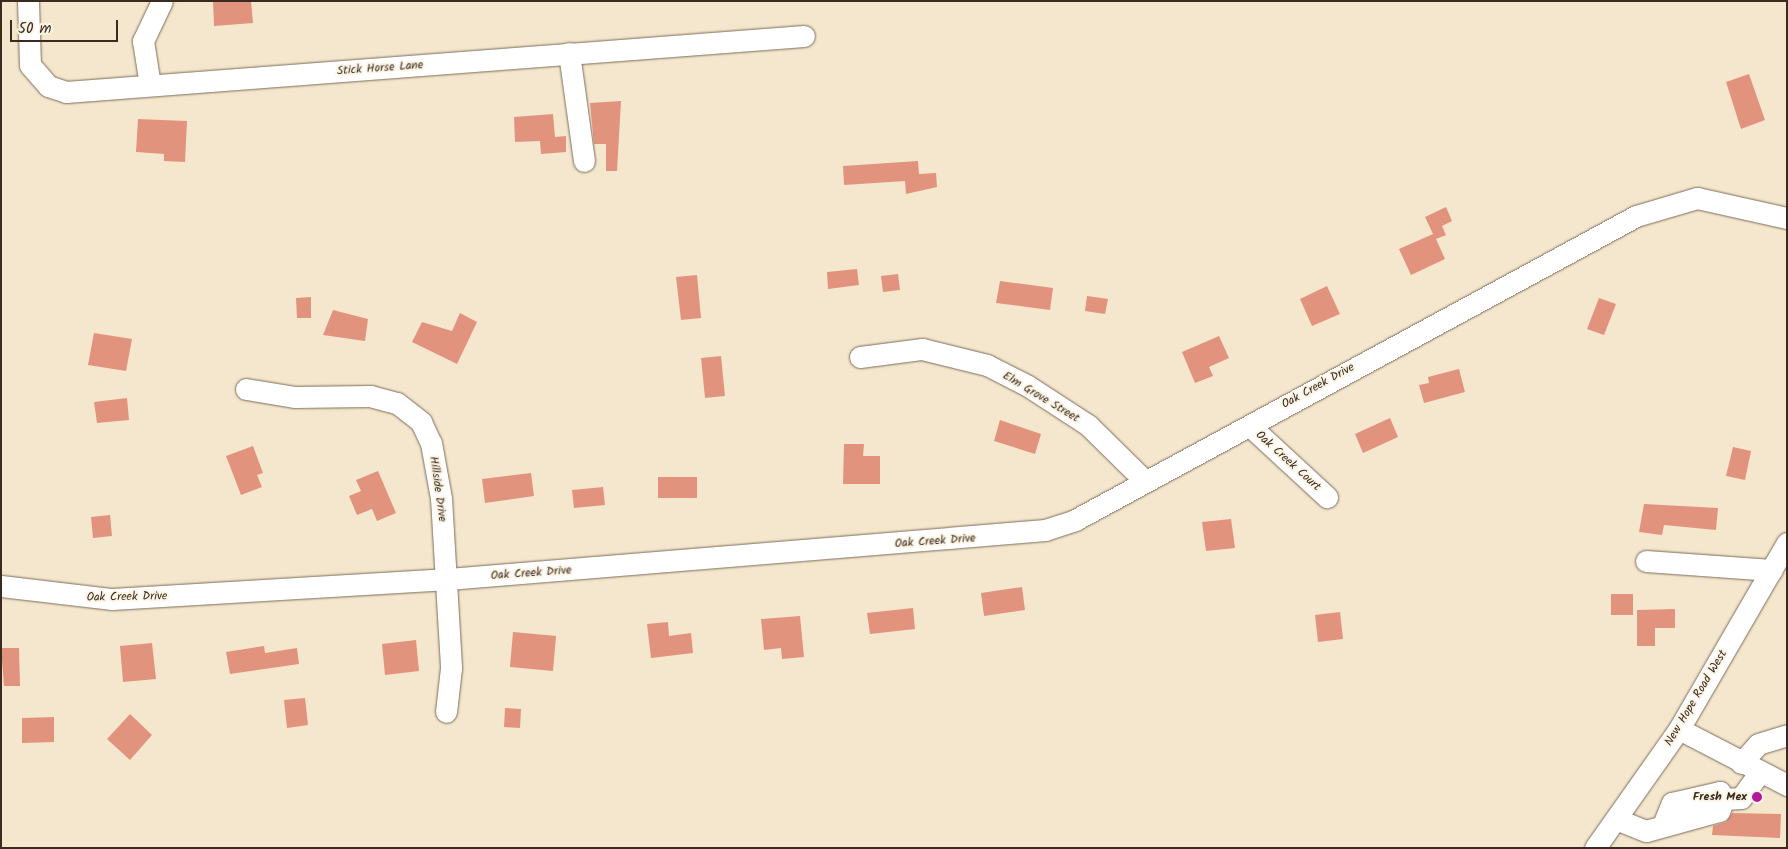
<!DOCTYPE html>
<html>
<head>
<meta charset="utf-8">
<style>
  body { margin:0 }
  #map { position:relative; width:1788px; height:849px; overflow:hidden; background:#f5e7cd; font-family:Kalam,sans-serif }
  div>[style] { position:absolute }
  .building>* { inset:0; background:#e2937e }
  .roads { filter:drop-shadow(0 0 1px #7c6c5b) drop-shadow(0 0 1px #7c6c5b) }
  .minor>* { height:21px; margin:-10.5px; padding:0 10.5px; transform-origin:10.5px; border-radius:10.5px; background:#fff }
  .dots>* { width:14px; height:14px; translate:-50% -50%; box-sizing:border-box; border:2px solid #fcf5e5; border-radius:50% }
  span { translate:-50% -50%; white-space:nowrap; text-align:center; line-height:1.15; -webkit-text-stroke:4px #fcf5e5; paint-order:stroke }
  .street-label { font-size:12px; color:#3b2a1e }
  .poi-label { font-size:12px; color:#3b2a1e; font-weight:700 }
  .right { translate:-100% -50%; text-align:right }
  .frame { position:absolute; inset:0; border:2px solid #3b2a1e; pointer-events:none }
  .scale { position:absolute; left:10px; top:20px; width:108px; height:22px; box-sizing:border-box; border:2px solid #3b2a1e; border-top:0; padding-left:6px; font-size:15px; line-height:18px; white-space:nowrap; color:#3b2a1e; -webkit-text-stroke:4px #fcf5e5; paint-order:stroke }
</style>
</head>
<body>
<div id="map">
  <div class="building">
    <i style="clip-path:polygon(213px 1px,251px 1px,253px 23px,214px 26px)"></i>
    <i style="clip-path:polygon(1749px 74px,1765px 120px,1741px 129px,1726px 82px)"></i>
    <i style="clip-path:polygon(621px 101px,617px 171px,606px 171px,606px 144px,594px 144px,590px 103px)"></i>
    <i style="clip-path:polygon(553px 114px,555px 137px,566px 136px,566px 152px,541px 154px,540px 141px,515px 142px,514px 117px)"></i>
    <i style="clip-path:polygon(138px 119px,187px 121px,185px 162px,164px 161px,164px 154px,136px 152px)"></i>
    <i style="clip-path:polygon(918px 161px,919px 174px,936px 173px,937px 187px,906px 194px,905px 181px,844px 185px,843px 166px)"></i>
    <i style="clip-path:polygon(1446px 207px,1452px 221px,1442px 226px,1446px 235px,1436px 239px,1445px 259px,1411px 275px,1399px 249px,1433px 234px,1425px 217px)"></i>
    <i style="clip-path:polygon(857px 269px,859px 285px,828px 289px,827px 272px)"></i>
    <i style="clip-path:polygon(898px 274px,900px 290px,883px 292px,881px 276px)"></i>
    <i style="clip-path:polygon(697px 275px,701px 318px,681px 320px,676px 277px)"></i>
    <i style="clip-path:polygon(1000px 281px,1053px 288px,1050px 310px,996px 303px)"></i>
    <i style="clip-path:polygon(1327px 286px,1340px 314px,1312px 326px,1300px 299px)"></i>
    <i style="clip-path:polygon(1087px 296px,1108px 299px,1105px 314px,1085px 311px)"></i>
    <i style="clip-path:polygon(311px 297px,311px 318px,297px 318px,296px 298px)"></i>
    <i style="clip-path:polygon(1599px 298px,1616px 304px,1604px 335px,1587px 329px)"></i>
    <i style="clip-path:polygon(333px 310px,368px 319px,365px 341px,323px 335px)"></i>
    <i style="clip-path:polygon(460px 313px,477px 322px,457px 364px,412px 342px,422px 322px,452px 331px)"></i>
    <i style="clip-path:polygon(94px 333px,132px 339px,126px 371px,88px 365px)"></i>
    <i style="clip-path:polygon(1219px 336px,1229px 358px,1209px 367px,1213px 376px,1195px 383px,1182px 352px)"></i>
    <i style="clip-path:polygon(721px 356px,725px 396px,705px 398px,701px 358px)"></i>
    <i style="clip-path:polygon(1459px 369px,1465px 392px,1424px 403px,1419px 385px,1429px 383px,1428px 377px)"></i>
    <i style="clip-path:polygon(127px 398px,129px 420px,97px 423px,94px 402px)"></i>
    <i style="clip-path:polygon(1390px 418px,1398px 437px,1363px 453px,1355px 434px)"></i>
    <i style="clip-path:polygon(1000px 420px,1041px 434px,1035px 454px,994px 441px)"></i>
    <i style="clip-path:polygon(844px 444px,864px 444px,863px 456px,880px 456px,880px 484px,843px 484px)"></i>
    <i style="clip-path:polygon(253px 446px,263px 473px,257px 475px,262px 487px,241px 495px,226px 456px)"></i>
    <i style="clip-path:polygon(1733px 447px,1751px 451px,1745px 480px,1726px 476px)"></i>
    <i style="clip-path:polygon(378px 471px,396px 513px,377px 521px,372px 509px,357px 515px,349px 496px,361px 491px,356px 480px)"></i>
    <i style="clip-path:polygon(531px 473px,534px 496px,485px 503px,482px 479px)"></i>
    <i style="clip-path:polygon(658px 477px,697px 477px,697px 498px,658px 498px)"></i>
    <i style="clip-path:polygon(603px 487px,605px 505px,574px 508px,572px 490px)"></i>
    <i style="clip-path:polygon(1644px 504px,1718px 508px,1716px 530px,1664px 525px,1662px 535px,1639px 532px)"></i>
    <i style="clip-path:polygon(110px 515px,112px 536px,93px 538px,91px 517px)"></i>
    <i style="clip-path:polygon(1231px 519px,1235px 548px,1206px 551px,1202px 522px)"></i>
    <i style="clip-path:polygon(1022px 587px,1025px 610px,984px 616px,981px 593px)"></i>
    <i style="clip-path:polygon(1611px 594px,1633px 594px,1633px 615px,1611px 615px)"></i>
    <i style="clip-path:polygon(913px 608px,915px 629px,870px 634px,867px 613px)"></i>
    <i style="clip-path:polygon(1675px 609px,1675px 628px,1655px 628px,1655px 646px,1637px 646px,1637px 610px)"></i>
    <i style="clip-path:polygon(1340px 612px,1343px 639px,1318px 642px,1315px 615px)"></i>
    <i style="clip-path:polygon(800px 616px,804px 657px,782px 659px,781px 648px,764px 650px,761px 619px)"></i>
    <i style="clip-path:polygon(668px 622px,669px 636px,691px 633px,693px 653px,651px 658px,647px 624px)"></i>
    <i style="clip-path:polygon(513px 632px,556px 636px,553px 671px,510px 667px)"></i>
    <i style="clip-path:polygon(416px 640px,419px 671px,385px 675px,382px 644px)"></i>
    <i style="clip-path:polygon(152px 643px,156px 679px,123px 682px,120px 646px)"></i>
    <i style="clip-path:polygon(264px 646px,265px 653px,297px 648px,299px 664px,230px 674px,226px 652px)"></i>
    <i style="clip-path:polygon(1px 648px,19px 648px,20px 686px,4px 686px)"></i>
    <i style="clip-path:polygon(305px 698px,308px 725px,287px 728px,284px 700px)"></i>
    <i style="clip-path:polygon(505px 708px,521px 709px,520px 728px,504px 727px)"></i>
    <i style="clip-path:polygon(130px 714px,152px 735px,130px 760px,107px 739px)"></i>
    <i style="clip-path:polygon(54px 717px,54px 742px,22px 743px,22px 718px)"></i>
    <i style="clip-path:polygon(1732px 813px,1781px 814px,1780px 838px,1712px 835px,1713px 826px,1726px 822px)"></i>
  </div>
  <div class="roads">
    <div class="minor">
      <i style="left:28px;top:1px;width:64px;rotate:88.2deg"></i>
      <i style="left:30px;top:65px;width:28px;rotate:49deg"></i>
      <i style="left:48px;top:86px;width:19px;rotate:18deg"></i>
      <i style="left:66px;top:92px;width:740px;rotate:-4.34deg"></i>
      <i style="left:569px;top:53px;width:109px;rotate:82.1deg"></i>
      <i style="left:150px;top:85px;width:45px;rotate:-99deg"></i>
      <i style="left:143px;top:41px;width:44px;rotate:-64.6deg"></i>
      <i style="left:860px;top:357px;width:63px;rotate:-7.4deg"></i>
      <i style="left:922px;top:349px;width:67px;rotate:13.8deg"></i>
      <i style="left:987px;top:365px;width:46px;rotate:27.1deg"></i>
      <i style="left:1028px;top:386px;width:72px;rotate:33deg"></i>
      <i style="left:1088px;top:425px;width:78px;rotate:44.5deg"></i>
      <i style="left:246px;top:389px;width:50px;rotate:9.3deg"></i>
      <i style="left:295px;top:397px;width:75px;rotate:-0.8deg"></i>
      <i style="left:370px;top:396px;width:28px;rotate:15deg"></i>
      <i style="left:397px;top:403px;width:31px;rotate:38deg"></i>
      <i style="left:421px;top:422px;width:23px;rotate:65deg"></i>
      <i style="left:431px;top:443px;width:56px;rotate:79.7deg"></i>
      <i style="left:441px;top:498px;width:170px;rotate:86.6deg"></i>
      <i style="left:451px;top:668px;width:44px;rotate:96.5deg"></i>
      <i style="left:1250px;top:426px;width:105px;rotate:42.7deg"></i>
      <i style="left:1646px;top:561px;width:126px;rotate:4.1deg"></i>
      <i style="left:1px;top:586px;width:112px;rotate:6.7deg"></i>
      <i style="left:112px;top:599px;width:337px;rotate:-3.4deg"></i>
      <i style="left:448px;top:579px;width:599px;rotate:-4.69deg"></i>
      <i style="left:1045px;top:530px;width:32px;rotate:-18deg"></i>
      <i style="left:1075px;top:520px;width:638px;rotate:-28.45deg"></i>
      <i style="left:1636px;top:216px;width:64px;rotate:-16.4deg"></i>
      <i style="left:1697px;top:198px;width:92px;rotate:12.5deg"></i>
      <i style="left:1679px;top:729px;width:122px;rotate:27.4deg"></i>
      <i style="left:1741px;top:763px;width:25px;rotate:-48deg"></i>
      <i style="left:1758px;top:744px;width:30px;rotate:-17deg"></i>
      <i style="left:1616px;top:819px;width:32px;rotate:22deg"></i>
      <i style="left:1646px;top:831px;width:76px;rotate:-15.3deg"></i>
      <i style="left:1719px;top:811px;width:13px;rotate:-67deg"></i>
      <i style="left:1724px;top:799px;width:17px;rotate:-3deg"></i>
      <i style="left:1741px;top:798px;width:32px;rotate:-54deg"></i>
      <i style="left:1663px;top:825px;width:24px;rotate:-68deg"></i>
      <i style="left:1672px;top:803px;width:49px;rotate:-12.9deg"></i>
      <i style="left:1720px;top:792px;width:8px;rotate:60deg"></i>
      <i style="left:1595px;top:848px;width:146px;rotate:-54.8deg"></i>
      <i style="left:1679px;top:729px;width:215px;rotate:-59.9deg"></i>
    </div>
  </div>
  <div class="dots">
    <i style="left:1757px;top:797px;background:#b5179e"></i>
  </div>
  <div class="street-label">
    <span style="left:380px;top:68px;rotate:-4deg">Stick Horse Lane</span>
    <span style="left:1318px;top:386px;rotate:-29deg">Oak Creek Drive</span>
    <span style="left:1041px;top:397px;rotate:31deg">Elm Grove Street</span>
    <span style="left:1288px;top:461px;rotate:42deg">Oak Creek Court</span>
    <span style="left:438px;top:489px;rotate:82deg">Hillside Drive</span>
    <span style="left:935px;top:541px;rotate:-4deg">Oak Creek Drive</span>
    <span style="left:531px;top:573px;rotate:-4deg">Oak Creek Drive</span>
    <span style="left:127px;top:597px;rotate:-1deg">Oak Creek Drive</span>
    <span style="left:1696px;top:698px;rotate:-59deg">New Hope Road West</span>
  </div>
  <div class="poi-label">
    <span class="right" style="left:1747px;top:797px">Fresh Mex</span>
  </div>
  <div class="frame"></div>
  <div class="scale">50 m</div>
</div>
</body>
</html>
